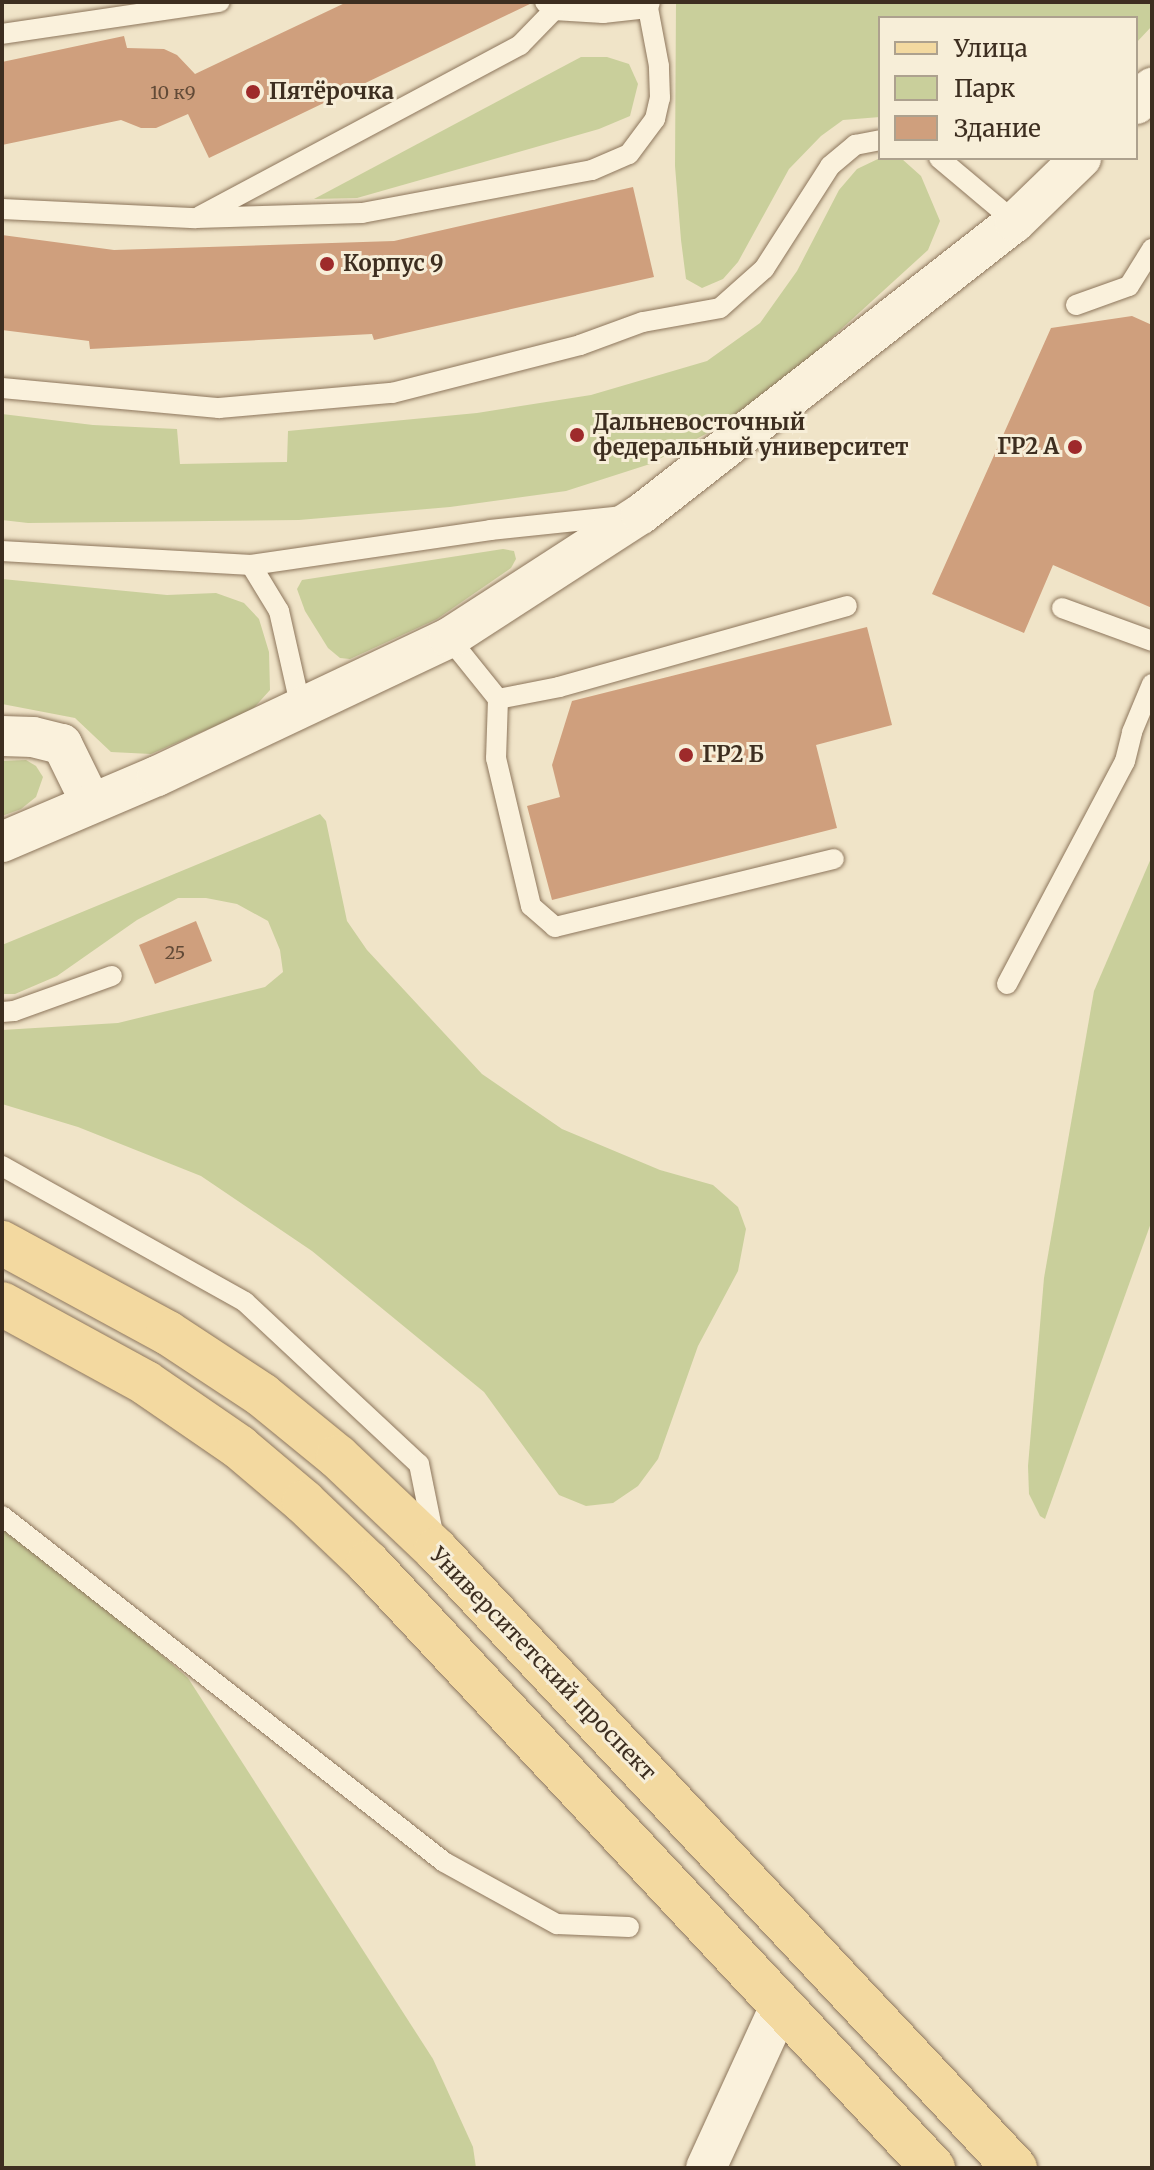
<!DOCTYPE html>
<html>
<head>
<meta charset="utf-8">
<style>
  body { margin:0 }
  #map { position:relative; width:1154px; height:2170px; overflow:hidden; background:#f0e4c8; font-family:Merriweather,serif }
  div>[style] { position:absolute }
  .green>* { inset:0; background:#c9cf9b }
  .building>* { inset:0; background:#cf9f7d }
  .roads { filter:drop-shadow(0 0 2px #8d765c) drop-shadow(0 0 2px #8d765c) }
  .service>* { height:20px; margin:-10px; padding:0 10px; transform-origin:10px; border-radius:10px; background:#faf1dc }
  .minor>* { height:40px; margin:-20px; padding:0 20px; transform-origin:20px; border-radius:20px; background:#faf1dc }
  .primary>* { height:44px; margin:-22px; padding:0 22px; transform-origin:22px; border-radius:22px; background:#f3d9a0 }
  .dots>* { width:22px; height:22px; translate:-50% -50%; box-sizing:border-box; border:4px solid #f7eed8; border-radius:50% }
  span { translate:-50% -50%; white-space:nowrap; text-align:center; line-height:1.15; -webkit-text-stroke:6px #f7eed8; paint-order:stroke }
  .number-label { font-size:18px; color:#624a37 }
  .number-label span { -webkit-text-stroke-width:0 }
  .poi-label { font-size:22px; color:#3d2e20; font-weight:700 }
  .left { translate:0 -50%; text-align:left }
  .right { translate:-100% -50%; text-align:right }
  .street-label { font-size:22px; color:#3d2e20 }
  .frame { position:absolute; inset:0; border:4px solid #3d2e20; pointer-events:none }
  .legend { position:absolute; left:878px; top:16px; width:260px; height:144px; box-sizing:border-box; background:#f7eed8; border:2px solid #ada18e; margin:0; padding:10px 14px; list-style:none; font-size:24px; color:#3d2e20 }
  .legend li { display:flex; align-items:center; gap:16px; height:40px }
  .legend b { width:40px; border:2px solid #ada18e }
</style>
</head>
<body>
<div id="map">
  <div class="green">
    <i style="clip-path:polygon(676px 2px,1152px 2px,1152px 26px,1136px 43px,1136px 18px,880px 18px,880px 117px,843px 120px,821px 136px,789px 169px,738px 262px,723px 279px,702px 288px,686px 279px,681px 240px,675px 166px)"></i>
    <i style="clip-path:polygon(581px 57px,607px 57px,629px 64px,638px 84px,630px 116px,599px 129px,357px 198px,314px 199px)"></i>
    <i style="clip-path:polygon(880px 158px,902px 159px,921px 176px,940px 221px,928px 250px,793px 373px,713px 430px,650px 464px,566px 491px,450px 507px,299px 520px,28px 523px,2px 520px,2px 414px,93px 425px,177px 429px,180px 464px,287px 462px,288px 431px,477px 413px,591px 395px,707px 361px,760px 323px,797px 271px,839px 190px,857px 169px)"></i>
    <i style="clip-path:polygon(503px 549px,514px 551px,516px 559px,511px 568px,437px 619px,350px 659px,340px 658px,328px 648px,305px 611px,297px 589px,302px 580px)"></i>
    <i style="clip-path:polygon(2px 579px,167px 595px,216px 593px,244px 603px,259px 619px,269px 652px,270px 690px,252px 710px,151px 754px,111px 752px,75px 718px,2px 704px)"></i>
    <i style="clip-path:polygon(26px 760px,36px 766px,43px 777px,36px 797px,21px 809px,2px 816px,2px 761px)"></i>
    <i style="clip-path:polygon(320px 814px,326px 821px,347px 921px,367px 950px,482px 1074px,562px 1129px,660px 1170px,713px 1185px,738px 1207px,746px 1229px,738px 1271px,698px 1346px,658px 1459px,638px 1486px,613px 1503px,586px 1506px,559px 1495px,484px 1392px,312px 1251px,201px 1176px,78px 1127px,2px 1104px,2px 1030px,118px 1023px,265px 987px,283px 972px,280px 950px,268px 921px,237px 904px,206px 898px,178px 898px,137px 920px,57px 976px,15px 994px,2px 994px,2px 945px)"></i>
    <i style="clip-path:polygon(1152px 856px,1152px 1220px,1045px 1519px,1040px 1516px,1029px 1494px,1028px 1466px,1044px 1278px,1094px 991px)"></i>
    <i style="clip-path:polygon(2px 1523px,38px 1547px,188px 1678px,433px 2059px,473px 2147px,476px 2168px,2px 2168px)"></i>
  </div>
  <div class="building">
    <i style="clip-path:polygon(347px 2px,532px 3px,209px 158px,188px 114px,156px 128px,141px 128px,121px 120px,2px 145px,2px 62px,124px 36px,127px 48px,164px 49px,177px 55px,195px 74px)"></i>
    <i style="clip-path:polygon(633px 187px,654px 277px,374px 340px,372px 334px,90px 349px,89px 341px,2px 330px,2px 235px,114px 250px,394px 241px)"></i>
    <i style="clip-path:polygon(1132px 316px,1152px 325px,1152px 608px,1053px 565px,1024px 633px,932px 594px,1051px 328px)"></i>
    <i style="clip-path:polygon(867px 627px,892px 725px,816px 745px,837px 828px,552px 900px,527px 806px,560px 797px,552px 765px,572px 701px)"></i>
    <i style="clip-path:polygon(196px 921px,212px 961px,155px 984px,139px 945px)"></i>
  </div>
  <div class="roads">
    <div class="service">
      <i style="left:545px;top:2px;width:12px;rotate:42deg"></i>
      <i style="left:554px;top:10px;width:49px;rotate:3.5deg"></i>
      <i style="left:603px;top:13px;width:45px;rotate:-6.3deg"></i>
      <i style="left:648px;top:8px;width:6px;rotate:-72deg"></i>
      <i style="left:2px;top:34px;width:220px;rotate:-8.4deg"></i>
      <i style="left:939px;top:158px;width:99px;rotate:40.1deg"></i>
      <i style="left:2px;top:209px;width:194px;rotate:2.7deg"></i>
      <i style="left:196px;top:218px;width:166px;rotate:-1.7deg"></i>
      <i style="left:362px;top:213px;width:234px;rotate:-10.6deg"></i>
      <i style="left:592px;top:170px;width:40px;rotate:-23.4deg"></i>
      <i style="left:629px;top:154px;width:44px;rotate:-53.4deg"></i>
      <i style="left:655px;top:119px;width:22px;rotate:-77deg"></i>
      <i style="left:660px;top:98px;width:32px;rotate:-92deg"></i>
      <i style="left:659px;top:66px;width:59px;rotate:-100.7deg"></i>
      <i style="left:200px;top:216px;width:363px;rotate:-28.1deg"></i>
      <i style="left:520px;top:45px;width:49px;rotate:-45.8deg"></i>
      <i style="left:1076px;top:305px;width:56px;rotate:-19.7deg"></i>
      <i style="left:1129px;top:286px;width:44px;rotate:-58.1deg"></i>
      <i style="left:2px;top:388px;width:218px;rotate:5.3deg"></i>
      <i style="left:219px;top:408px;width:174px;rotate:-5deg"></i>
      <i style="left:392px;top:393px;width:194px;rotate:-14.3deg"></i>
      <i style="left:580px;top:345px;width:67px;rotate:-20.1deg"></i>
      <i style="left:643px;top:322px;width:78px;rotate:-10.3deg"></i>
      <i style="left:720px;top:308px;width:59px;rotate:-41.6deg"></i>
      <i style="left:764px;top:269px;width:122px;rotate:-57.3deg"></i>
      <i style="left:830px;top:166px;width:33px;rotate:-40deg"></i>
      <i style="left:855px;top:145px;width:25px;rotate:-11deg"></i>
      <i style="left:2px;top:551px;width:249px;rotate:3.2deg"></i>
      <i style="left:251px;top:565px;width:54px;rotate:58.7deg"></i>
      <i style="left:279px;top:611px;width:100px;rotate:77.3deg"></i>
      <i style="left:251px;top:565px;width:242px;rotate:-8.3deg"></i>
      <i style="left:490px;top:530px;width:134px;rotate:-6deg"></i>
      <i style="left:1062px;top:608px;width:96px;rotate:20.1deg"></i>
      <i style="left:449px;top:638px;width:78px;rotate:51.2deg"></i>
      <i style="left:498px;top:699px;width:62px;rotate:-11.1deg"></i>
      <i style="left:559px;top:687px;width:299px;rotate:-15.7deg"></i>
      <i style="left:498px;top:699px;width:59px;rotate:91.9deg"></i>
      <i style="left:496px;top:758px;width:152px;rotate:76.7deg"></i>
      <i style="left:531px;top:906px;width:32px;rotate:41deg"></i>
      <i style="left:555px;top:927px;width:287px;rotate:-13.7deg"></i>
      <i style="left:1007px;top:984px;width:252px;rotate:-62.1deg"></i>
      <i style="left:1125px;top:761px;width:30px;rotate:-76deg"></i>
      <i style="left:1132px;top:732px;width:52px;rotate:-67.4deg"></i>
      <i style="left:2px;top:1012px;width:12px;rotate:-5deg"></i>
      <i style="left:14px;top:1011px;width:104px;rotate:-19.7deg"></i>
      <i style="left:2px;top:1166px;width:278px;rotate:29.2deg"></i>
      <i style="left:245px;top:1302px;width:238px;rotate:43deg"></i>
      <i style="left:419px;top:1464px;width:76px;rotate:78.5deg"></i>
      <i style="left:2px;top:1516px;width:561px;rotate:38.05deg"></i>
      <i style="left:444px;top:1862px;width:129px;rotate:28.8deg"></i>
      <i style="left:557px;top:1924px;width:72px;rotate:2.4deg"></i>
    </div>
    <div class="minor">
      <i style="left:1136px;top:104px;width:23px;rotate:-45deg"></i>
      <i style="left:2px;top:736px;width:31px;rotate:2deg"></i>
      <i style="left:33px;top:737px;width:30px;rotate:14deg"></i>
      <i style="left:62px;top:744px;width:66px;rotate:63.8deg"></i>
      <i style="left:2px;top:842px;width:168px;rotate:-23.1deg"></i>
      <i style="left:157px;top:776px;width:323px;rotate:-25.3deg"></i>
      <i style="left:449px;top:638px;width:229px;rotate:-32.9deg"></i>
      <i style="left:641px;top:514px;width:474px;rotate:-38deg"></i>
      <i style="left:1015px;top:222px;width:92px;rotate:-44.1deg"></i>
      <i style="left:706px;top:2168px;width:178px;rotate:-65.4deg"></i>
    </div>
    <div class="primary">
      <i style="left:2px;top:1243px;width:189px;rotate:28.5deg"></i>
      <i style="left:168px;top:1333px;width:113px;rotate:33.4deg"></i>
      <i style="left:262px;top:1395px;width:98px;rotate:39.2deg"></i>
      <i style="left:338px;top:1457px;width:135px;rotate:43.5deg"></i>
      <i style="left:436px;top:1550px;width:847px;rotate:46.87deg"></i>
      <i style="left:2px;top:1304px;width:164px;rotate:28.7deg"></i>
      <i style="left:146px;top:1383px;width:113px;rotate:34.5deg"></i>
      <i style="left:239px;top:1447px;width:85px;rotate:40.2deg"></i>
      <i style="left:304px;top:1502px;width:88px;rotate:43.6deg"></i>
      <i style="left:368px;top:1563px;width:828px;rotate:46.96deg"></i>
    </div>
  </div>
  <div class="dots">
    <i style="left:253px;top:92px;background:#9e2a2b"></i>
    <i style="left:327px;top:264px;background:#9e2a2b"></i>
    <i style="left:577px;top:435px;background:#9e2a2b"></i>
    <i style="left:1075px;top:447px;background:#9e2a2b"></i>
    <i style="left:686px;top:755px;background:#9e2a2b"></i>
  </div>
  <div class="number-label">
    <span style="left:173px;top:93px">10 к9</span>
    <span style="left:175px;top:953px">25</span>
  </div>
  <div class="poi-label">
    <span class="left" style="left:269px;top:92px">Пятёрочка</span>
    <span class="left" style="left:343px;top:264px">Корпус 9</span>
    <span class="left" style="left:593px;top:435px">Дальневосточный<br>федеральный университет</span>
    <span class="right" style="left:1059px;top:447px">ГР2 А</span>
    <span class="left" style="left:702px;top:755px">ГР2 Б</span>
  </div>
  <div class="street-label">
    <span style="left:543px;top:1664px;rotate:46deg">Университетский проспект</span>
  </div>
  <div class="frame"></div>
  <ul class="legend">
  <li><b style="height:10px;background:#f3d9a0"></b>Улица</li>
  <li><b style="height:22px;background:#c9cf9b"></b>Парк</li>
  <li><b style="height:22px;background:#cf9f7d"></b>Здание</li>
  </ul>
</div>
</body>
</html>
